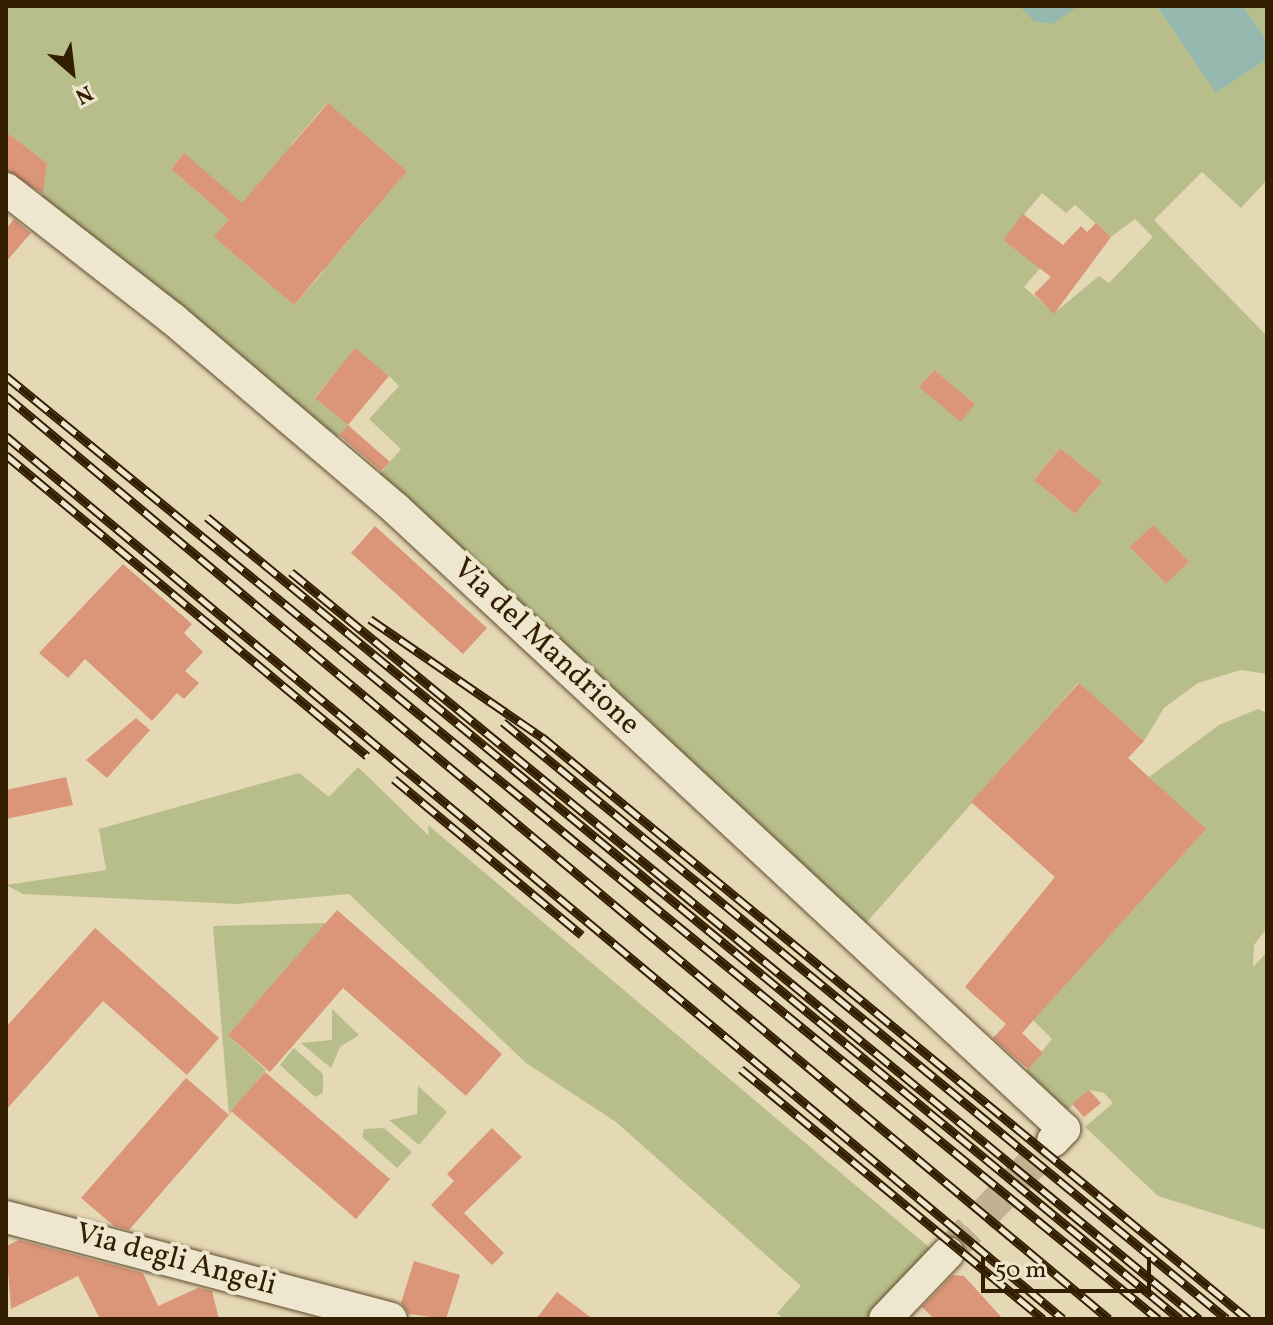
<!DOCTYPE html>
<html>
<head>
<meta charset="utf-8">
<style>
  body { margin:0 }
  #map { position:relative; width:1273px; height:1325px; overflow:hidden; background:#e5d8b5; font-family:Vollkorn,serif }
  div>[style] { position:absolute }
  .green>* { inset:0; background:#b8be8b }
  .water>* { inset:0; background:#96b9af }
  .building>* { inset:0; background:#db9579 }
  .minor-tunnel>* { height:32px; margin-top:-16px; transform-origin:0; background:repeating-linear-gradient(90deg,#c1b391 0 32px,transparent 0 48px) }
  .roads { filter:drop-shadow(0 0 2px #604c2d) drop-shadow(0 0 2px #604c2d) }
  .minor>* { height:32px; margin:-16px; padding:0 16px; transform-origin:16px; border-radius:16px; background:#eee6cf }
  .rail>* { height:9px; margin-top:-4.5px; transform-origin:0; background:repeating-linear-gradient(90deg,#eee6cf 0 18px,#331e00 0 36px); box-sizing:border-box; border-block:2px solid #331e00 }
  span { translate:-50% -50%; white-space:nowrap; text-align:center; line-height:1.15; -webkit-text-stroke:8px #eee6cf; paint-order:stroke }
  .street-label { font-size:30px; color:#331e00 }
  .frame { position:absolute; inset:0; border:8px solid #331e00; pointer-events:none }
  .north { position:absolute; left:32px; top:32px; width:80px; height:80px; -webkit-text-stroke:6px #eee6cf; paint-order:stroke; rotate:152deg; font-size:22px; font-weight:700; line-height:32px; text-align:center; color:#331e00 }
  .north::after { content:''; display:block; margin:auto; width:28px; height:36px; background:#331e00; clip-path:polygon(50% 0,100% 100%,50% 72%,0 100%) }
  .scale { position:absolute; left:981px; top:1257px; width:170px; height:36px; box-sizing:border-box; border:4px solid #331e00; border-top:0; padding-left:10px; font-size:24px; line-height:28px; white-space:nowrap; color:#331e00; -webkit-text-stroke:6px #eee6cf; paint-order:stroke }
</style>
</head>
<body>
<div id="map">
  <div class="green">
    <i style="clip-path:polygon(evenodd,6px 6px,1267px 6px,1267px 180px,1241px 208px,1202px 172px,1154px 220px,1267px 336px,1267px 674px,1241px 670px,1198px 683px,1164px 708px,1144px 741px,1078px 683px,866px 923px,376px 478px,401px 449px,369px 419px,399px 386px,389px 376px,355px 349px,315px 397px,348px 425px,334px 441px,42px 200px,47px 163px,6px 132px,6px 6px,327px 103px,407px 171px,371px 213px,291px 145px,327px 103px,6px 6px,288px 150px,368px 218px,332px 260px,331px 260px,288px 150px,6px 6px,183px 154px,208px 201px,171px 169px,183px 154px,6px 6px,1042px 193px,1066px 213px,1075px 205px,1111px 237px,1135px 219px,1153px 237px,1109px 283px,1099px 276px,1054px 313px,1024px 287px,1043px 265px,1003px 240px,1042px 193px,6px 6px,244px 202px,324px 271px,294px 305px,215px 237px,244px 202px,6px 6px,933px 370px,975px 404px,920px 387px,933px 370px,6px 6px,1060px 448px,1102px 482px,1075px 514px,1034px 480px,1060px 448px,6px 6px,1131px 547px,1189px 562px,1188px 563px,1166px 584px,1131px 547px)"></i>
    <i style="clip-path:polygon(1258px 709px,1267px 713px,1267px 928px,1254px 945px,1253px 967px,1267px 952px,1267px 1230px,1158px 1196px,1085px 1127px,1113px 1103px,1104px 1093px,1089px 1090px,1067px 1110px,1026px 1071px,1052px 1039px,1033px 1020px,1205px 830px,1149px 777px,1219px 725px)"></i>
    <i style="clip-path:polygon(358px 767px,429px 836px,428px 825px,936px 1253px,873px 1319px,784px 1319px,777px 1313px,801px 1286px,616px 1122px,526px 1063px,349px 894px,237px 904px,23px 894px,6px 885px,106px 870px,99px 829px,299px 773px,329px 797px)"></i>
    <i style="clip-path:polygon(327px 923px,228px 1035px,266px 1070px,229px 1115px,213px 926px)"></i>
    <i style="clip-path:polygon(332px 1009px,359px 1035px,340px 1047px,331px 1068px,301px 1043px,332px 1040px)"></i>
    <i style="clip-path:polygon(294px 1048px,323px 1074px,323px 1093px,315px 1097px,280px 1065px)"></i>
    <i style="clip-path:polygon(418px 1086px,447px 1112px,419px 1145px,389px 1120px,417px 1114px)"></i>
    <i style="clip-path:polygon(384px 1128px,412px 1152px,397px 1168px,362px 1137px,364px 1129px)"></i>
  </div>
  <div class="water">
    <i style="clip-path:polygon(1019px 6px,1079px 6px,1052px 24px,1034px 21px)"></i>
    <i style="clip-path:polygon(1157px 6px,1243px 6px,1267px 41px,1267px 59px,1216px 93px)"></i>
  </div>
  <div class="building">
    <i style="clip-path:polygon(328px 103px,407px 171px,294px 305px,214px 237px,229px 219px,171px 169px,184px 153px,242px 203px)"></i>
    <i style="clip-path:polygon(6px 132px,47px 163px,43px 194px,6px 170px)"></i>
    <i style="clip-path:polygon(1023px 214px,1063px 245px,1081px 226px,1087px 232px,1096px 223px,1111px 237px,1054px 314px,1034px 294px,1051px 277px,1003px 240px)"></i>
    <i style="clip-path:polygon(14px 219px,31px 233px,6px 262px,6px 229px)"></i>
    <i style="clip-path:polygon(355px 348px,389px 376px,348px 425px,315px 398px)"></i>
    <i style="clip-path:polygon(934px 370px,975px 404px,961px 422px,919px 387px)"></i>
    <i style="clip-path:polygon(348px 425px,390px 462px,381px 471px,339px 435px)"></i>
    <i style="clip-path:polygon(1060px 448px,1102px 482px,1075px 514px,1034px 480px)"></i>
    <i style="clip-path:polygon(1153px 525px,1189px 562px,1166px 584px,1130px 547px)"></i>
    <i style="clip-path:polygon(375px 526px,487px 628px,463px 654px,351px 553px)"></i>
    <i style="clip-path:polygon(123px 564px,192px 624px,184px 633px,203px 652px,185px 671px,199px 683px,184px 699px,177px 693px,152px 721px,85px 659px,68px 678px,39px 653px)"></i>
    <i style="clip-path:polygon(1079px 683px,1144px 741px,1128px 758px,1206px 829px,1022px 1033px,1043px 1053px,1028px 1069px,993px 1038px,1006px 1024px,965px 987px,1055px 877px,971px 802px)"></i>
    <i style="clip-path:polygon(136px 718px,150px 730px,107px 778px,86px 760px)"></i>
    <i style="clip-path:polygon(66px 777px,73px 805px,6px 819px,6px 790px)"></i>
    <i style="clip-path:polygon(337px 910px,502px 1054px,466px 1096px,343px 988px,270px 1072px,228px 1035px)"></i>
    <i style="clip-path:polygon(95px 928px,219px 1038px,187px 1075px,103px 1001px,6px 1110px,6px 1027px)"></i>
    <i style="clip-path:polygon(265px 1072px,390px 1179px,356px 1219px,231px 1111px)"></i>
    <i style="clip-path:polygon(186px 1078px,229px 1115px,129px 1230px,114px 1226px,81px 1198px)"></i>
    <i style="clip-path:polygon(1089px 1090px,1101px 1103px,1084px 1117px,1072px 1104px)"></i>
    <i style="clip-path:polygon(492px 1128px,522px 1157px,464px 1213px,504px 1253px,492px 1265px,431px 1205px,454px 1181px,447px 1174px)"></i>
    <i style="clip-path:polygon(19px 1240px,143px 1273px,158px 1306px,198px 1288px,212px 1291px,219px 1319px,100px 1319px,78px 1276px,11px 1309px,6px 1246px)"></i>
    <i style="clip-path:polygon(414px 1261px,460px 1275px,446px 1319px,409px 1314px,401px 1303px)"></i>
    <i style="clip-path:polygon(953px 1275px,964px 1276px,1003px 1319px,934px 1319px,922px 1307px)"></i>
    <i style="clip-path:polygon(557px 1292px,593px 1319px,536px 1319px)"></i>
  </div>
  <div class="minor-tunnel">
    <i style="left:948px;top:1253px;width:154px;rotate:-46.8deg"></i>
  </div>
  <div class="roads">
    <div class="minor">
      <i style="left:6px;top:189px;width:212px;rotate:37.9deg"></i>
      <i style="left:173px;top:319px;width:292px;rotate:40.4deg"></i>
      <i style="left:395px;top:508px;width:913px;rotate:42.87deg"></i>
      <i style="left:1064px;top:1129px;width:16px;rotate:133deg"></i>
      <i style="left:6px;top:1217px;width:398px;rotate:14.8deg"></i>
      <i style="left:885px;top:1319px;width:91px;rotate:-46.3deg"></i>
    </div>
  </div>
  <div class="rail">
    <i style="left:6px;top:376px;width:1489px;rotate:39.3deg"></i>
    <i style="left:6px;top:396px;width:1438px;rotate:39.92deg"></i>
    <i style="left:6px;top:436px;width:1377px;rotate:39.87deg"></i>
    <i style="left:6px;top:455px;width:470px;rotate:39.8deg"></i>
    <i style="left:207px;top:517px;width:1261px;rotate:39.5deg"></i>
    <i style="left:291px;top:572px;width:1176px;rotate:39.44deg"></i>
    <i style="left:370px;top:619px;width:209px;rotate:34.5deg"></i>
    <i style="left:542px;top:737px;width:915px;rotate:39.5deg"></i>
    <i style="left:503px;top:722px;width:938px;rotate:39.51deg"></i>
    <i style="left:394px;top:779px;width:244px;rotate:39.7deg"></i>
    <i style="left:741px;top:1069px;width:392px;rotate:39.6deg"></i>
  </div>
  <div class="street-label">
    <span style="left:546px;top:647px;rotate:43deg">Via del Mandrione</span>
    <span style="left:176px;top:1260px;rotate:15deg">Via degli Angeli</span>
  </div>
  <div class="frame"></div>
  <div class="north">N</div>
  <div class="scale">50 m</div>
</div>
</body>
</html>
